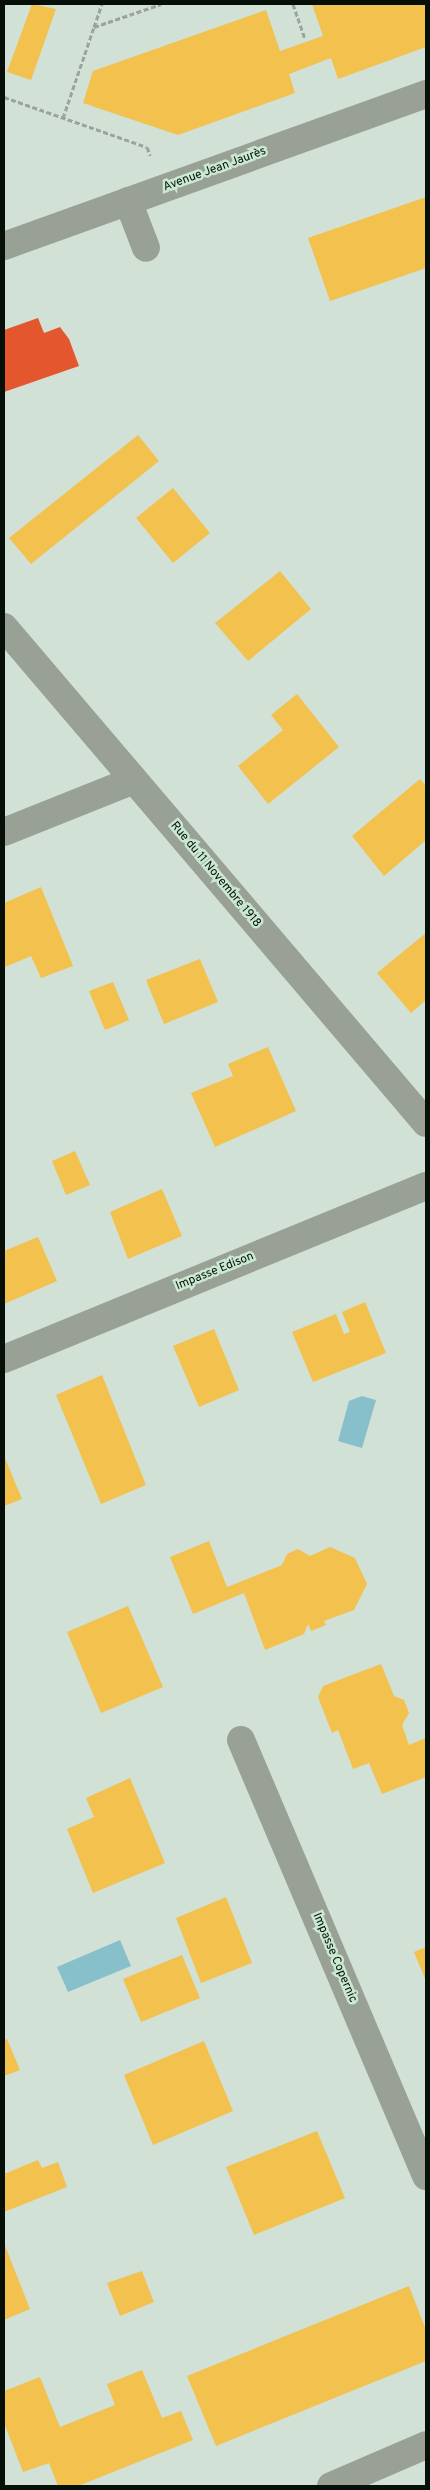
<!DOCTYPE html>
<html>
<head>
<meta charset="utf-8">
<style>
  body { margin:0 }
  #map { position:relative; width:430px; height:2490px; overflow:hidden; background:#d1e1d6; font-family:Overpass,sans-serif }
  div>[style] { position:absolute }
  .water>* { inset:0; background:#87bfca }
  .homes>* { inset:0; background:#f2c14e }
  .shops>* { inset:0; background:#e4572e }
  .path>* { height:3px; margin-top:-1.5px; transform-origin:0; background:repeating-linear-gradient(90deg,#9ba39a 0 5px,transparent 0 7.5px) }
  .street>* { height:28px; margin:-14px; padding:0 14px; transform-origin:14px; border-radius:14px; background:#99a096 }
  span { translate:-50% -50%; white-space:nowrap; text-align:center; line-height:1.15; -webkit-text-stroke:5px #cae8d2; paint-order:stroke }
  .street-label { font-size:12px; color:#061009 }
  .frame { position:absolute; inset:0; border:5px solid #061009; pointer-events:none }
</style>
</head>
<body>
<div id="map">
  <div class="water">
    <i style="clip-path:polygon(362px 1396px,376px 1400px,362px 1448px,338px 1441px,349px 1401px)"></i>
    <i style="clip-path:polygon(120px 1940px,131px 1966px,68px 1992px,57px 1967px)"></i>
  </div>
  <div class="homes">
    <i style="clip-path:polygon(32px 4px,56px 9px,31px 80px,7px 72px)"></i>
    <i style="clip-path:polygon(312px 4px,426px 4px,426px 47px,338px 79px,331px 58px,289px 74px,295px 93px,178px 135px,83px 103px,93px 71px,266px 10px,280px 51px,323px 36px)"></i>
    <i style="clip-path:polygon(426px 197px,426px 268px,330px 301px,308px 238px)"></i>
    <i style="clip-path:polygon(138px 435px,159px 461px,31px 564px,9px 538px)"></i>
    <i style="clip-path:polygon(173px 488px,210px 533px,173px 563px,136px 518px)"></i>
    <i style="clip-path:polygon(280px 571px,311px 609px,248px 661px,215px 623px)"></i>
    <i style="clip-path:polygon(297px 694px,339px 747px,268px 804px,238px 766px,283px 730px,271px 715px)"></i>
    <i style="clip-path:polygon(420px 779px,426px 786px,426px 840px,384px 876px,352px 836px)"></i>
    <i style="clip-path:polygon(41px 887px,73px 966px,41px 978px,31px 956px,5px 967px,4px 963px,4px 903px)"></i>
    <i style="clip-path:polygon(426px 933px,426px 1000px,411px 1013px,377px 973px)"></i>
    <i style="clip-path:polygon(200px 959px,218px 1002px,164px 1024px,146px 980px)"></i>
    <i style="clip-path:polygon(113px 982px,129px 1020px,105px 1030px,89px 991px)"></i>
    <i style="clip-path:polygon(268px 1047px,296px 1111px,215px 1147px,191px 1093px,233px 1076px,228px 1064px)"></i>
    <i style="clip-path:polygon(75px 1151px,90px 1185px,66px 1195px,52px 1161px)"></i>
    <i style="clip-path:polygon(162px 1189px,182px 1236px,128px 1259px,110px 1212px)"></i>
    <i style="clip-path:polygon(38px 1237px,57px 1281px,4px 1304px,4px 1251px)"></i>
    <i style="clip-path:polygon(365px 1302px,386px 1353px,313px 1382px,292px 1332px,336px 1314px,344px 1334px,350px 1332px,342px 1312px)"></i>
    <i style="clip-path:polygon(214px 1329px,239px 1390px,199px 1407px,173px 1346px)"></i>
    <i style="clip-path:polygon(102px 1375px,146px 1485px,101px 1504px,56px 1395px)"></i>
    <i style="clip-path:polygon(4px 1456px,22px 1499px,4px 1506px)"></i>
    <i style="clip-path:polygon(209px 1541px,227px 1587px,282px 1565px,287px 1554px,298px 1549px,310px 1556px,330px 1547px,355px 1558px,367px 1584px,354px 1610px,324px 1621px,326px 1625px,311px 1631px,308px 1624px,304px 1634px,265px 1650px,244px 1593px,193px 1614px,170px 1557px)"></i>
    <i style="clip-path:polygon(128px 1606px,163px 1687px,101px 1713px,67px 1632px)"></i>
    <i style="clip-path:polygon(381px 1664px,394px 1696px,404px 1700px,409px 1713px,402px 1725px,409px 1745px,426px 1738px,426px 1777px,382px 1794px,369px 1763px,353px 1769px,338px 1730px,332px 1733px,318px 1697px,323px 1686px)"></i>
    <i style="clip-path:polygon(130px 1778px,165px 1863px,93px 1893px,67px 1829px,94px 1817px,86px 1798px)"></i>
    <i style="clip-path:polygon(226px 1897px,252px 1963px,201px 1983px,176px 1918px)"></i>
    <i style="clip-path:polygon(426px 1947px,426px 1981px,414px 1952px)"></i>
    <i style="clip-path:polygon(182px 1955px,200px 1998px,141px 2022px,123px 1979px)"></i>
    <i style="clip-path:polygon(7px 2039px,20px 2070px,4px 2076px,4px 2040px)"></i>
    <i style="clip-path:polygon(204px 2041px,233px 2111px,153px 2145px,124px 2075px)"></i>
    <i style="clip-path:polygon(317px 2131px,345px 2198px,254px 2235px,226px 2167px)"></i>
    <i style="clip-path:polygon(38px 2160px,42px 2168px,58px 2162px,67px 2187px,4px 2212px,4px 2174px)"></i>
    <i style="clip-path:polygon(4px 2243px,30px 2309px,4px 2320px)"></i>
    <i style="clip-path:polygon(142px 2271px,154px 2302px,120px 2316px,107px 2283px)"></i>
    <i style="clip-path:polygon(409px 2286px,426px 2330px,426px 2361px,216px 2446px,187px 2376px)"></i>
    <i style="clip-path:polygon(142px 2370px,162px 2418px,181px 2411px,193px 2440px,78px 2486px,58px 2486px,49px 2463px,23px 2472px,4px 2423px,4px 2391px,40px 2377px,60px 2427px,115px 2405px,107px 2384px)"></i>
  </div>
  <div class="shops">
    <i style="clip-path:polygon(38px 318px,44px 333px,60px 327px,69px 339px,79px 366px,4px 392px,4px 330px)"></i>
  </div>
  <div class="path">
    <i style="left:293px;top:4px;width:36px;rotate:71deg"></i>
    <i style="left:94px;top:27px;width:24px;rotate:-71deg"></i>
    <i style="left:4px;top:97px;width:151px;rotate:19.3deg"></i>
    <i style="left:147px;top:147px;width:9px;rotate:69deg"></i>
    <i style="left:63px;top:118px;width:96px;rotate:-71.2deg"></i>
    <i style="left:94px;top:27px;width:71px;rotate:-18.9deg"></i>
  </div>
  <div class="street">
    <i style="left:128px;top:201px;width:50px;rotate:69deg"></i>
    <i style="left:4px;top:246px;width:449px;rotate:-19.8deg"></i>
    <i style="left:4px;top:627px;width:651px;rotate:49.61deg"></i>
    <i style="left:4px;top:832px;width:140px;rotate:-21.8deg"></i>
    <i style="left:4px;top:1359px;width:456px;rotate:-22.3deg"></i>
    <i style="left:241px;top:1740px;width:474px;rotate:67deg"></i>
    <i style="left:331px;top:2486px;width:103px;rotate:-23.3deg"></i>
  </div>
  <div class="street-label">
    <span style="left:215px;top:170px;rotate:-20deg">Avenue Jean Jaurès</span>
    <span style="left:215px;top:875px;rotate:50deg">Rue du 11 Novembre 1918</span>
    <span style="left:215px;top:1272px;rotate:-22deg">Impasse Edison</span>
    <span style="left:334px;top:1958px;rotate:67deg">Impasse Copernic</span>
  </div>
  <div class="frame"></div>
</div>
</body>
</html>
